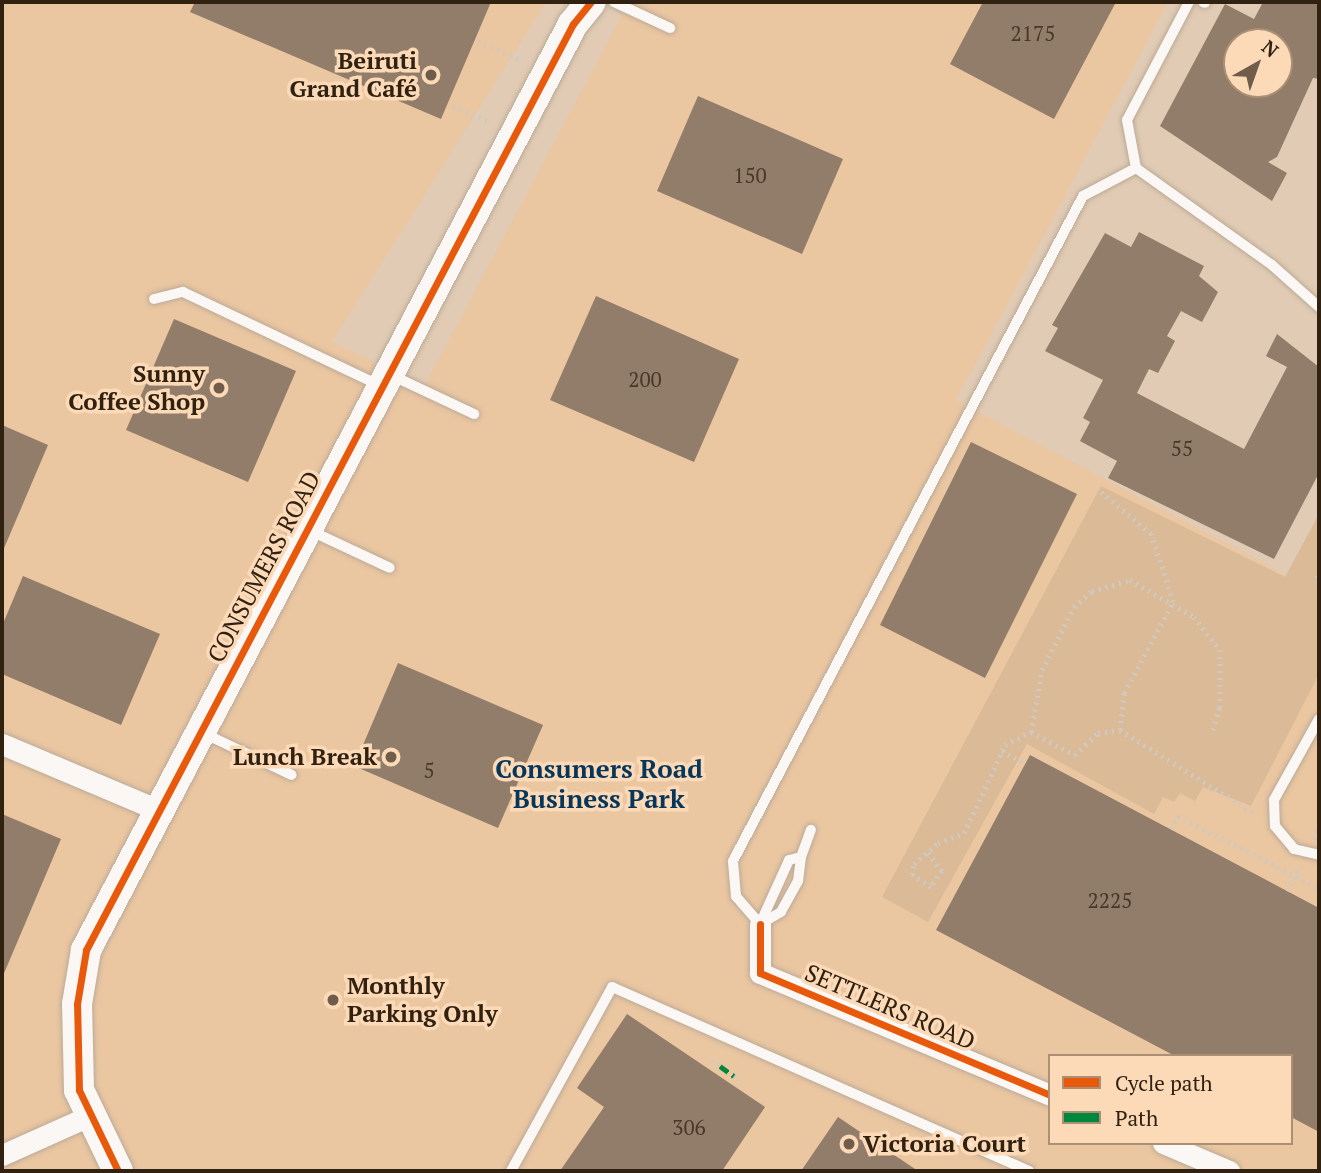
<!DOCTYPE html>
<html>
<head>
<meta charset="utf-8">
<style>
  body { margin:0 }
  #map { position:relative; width:1321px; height:1173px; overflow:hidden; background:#e1cbb4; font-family:"PT Serif",serif }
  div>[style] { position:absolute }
  .built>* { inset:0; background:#eac6a1 }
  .green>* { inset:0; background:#dbba98 }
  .building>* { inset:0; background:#927d6b }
  .path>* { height:4.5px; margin-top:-2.25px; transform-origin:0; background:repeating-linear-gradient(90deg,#d0c9c2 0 2px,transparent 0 7px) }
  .roads { filter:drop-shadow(0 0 2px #bbaa97) drop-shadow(0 0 2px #bbaa97) }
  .lane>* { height:10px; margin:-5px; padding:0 5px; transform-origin:5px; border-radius:5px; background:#faf7f4 }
  .street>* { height:21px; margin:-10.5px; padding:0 10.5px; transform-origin:10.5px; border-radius:10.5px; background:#faf7f4 }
  .secondary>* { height:30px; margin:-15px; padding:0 15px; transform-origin:15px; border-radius:15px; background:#faf7f4 }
  .quiet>* { height:5px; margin-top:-2.5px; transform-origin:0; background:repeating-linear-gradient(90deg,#00873e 0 10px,transparent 0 15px) }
  .cycleway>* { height:7px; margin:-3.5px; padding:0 3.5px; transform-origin:3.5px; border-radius:3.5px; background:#e8590c }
  .dots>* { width:19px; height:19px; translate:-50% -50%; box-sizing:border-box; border:4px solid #fcdab8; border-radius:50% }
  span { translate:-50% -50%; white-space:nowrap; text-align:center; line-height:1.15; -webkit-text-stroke:7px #fcdab8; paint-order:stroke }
  .number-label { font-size:21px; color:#493828 }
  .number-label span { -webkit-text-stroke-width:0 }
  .poi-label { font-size:24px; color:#312111; font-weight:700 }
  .right { translate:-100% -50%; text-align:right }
  .left { translate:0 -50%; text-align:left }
  .street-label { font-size:24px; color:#312111 }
  .neighbourhood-label { font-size:26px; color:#07365b; font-weight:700 }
  .frame { position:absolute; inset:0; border:4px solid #312111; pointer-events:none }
  .legend { position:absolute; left:1048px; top:1054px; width:245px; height:91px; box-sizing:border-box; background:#fcdab8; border:2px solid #ab9075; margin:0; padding:9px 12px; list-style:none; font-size:21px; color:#312111 }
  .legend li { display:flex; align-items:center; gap:14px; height:35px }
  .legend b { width:35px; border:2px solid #ab9075 }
  .north { position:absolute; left:1223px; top:28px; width:70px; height:70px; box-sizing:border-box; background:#fcdab8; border:2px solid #ab9075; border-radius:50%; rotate:40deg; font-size:19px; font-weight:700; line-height:28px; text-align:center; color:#312111 }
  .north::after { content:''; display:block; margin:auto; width:24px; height:32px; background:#6f5c4a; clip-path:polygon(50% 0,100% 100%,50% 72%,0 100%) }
</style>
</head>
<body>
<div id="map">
  <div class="built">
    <i style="clip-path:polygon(evenodd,2px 2px,546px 2px,332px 342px,425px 385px,629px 2px,1168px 2px,956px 400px,1319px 593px,1319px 1171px,2px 1171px,2px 2px,1050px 1056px,1291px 1056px,1291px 1143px,1050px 1143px,1050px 1056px)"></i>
  </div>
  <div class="green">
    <i style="clip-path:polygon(1101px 486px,1285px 577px,1319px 514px,1319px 674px,1251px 806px,1203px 787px,1195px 801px,1180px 793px,1174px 802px,1163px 797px,1154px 814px,1027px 744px,928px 922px,882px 897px)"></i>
  </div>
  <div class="building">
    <i style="clip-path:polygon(195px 2px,491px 2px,441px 119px,190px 12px)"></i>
    <i style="clip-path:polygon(983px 2px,1116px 2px,1054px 119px,950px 64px)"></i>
    <i style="clip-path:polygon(evenodd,1263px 2px,1319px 2px,1319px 79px,1313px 78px,1277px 157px,1268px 162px,1287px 173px,1272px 201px,1160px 126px,1225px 4px,1254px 19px,1263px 2px,1237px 42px,1279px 42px,1279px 84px,1237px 84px,1237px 42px)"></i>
    <i style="clip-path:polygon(698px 96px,843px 159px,802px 254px,657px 191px)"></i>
    <i style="clip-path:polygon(1139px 232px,1204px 266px,1199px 276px,1218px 292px,1202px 322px,1181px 311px,1167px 336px,1175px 341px,1158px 373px,1149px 369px,1137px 393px,1244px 449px,1287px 367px,1266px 356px,1277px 334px,1319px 367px,1319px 473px,1274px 559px,1108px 478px,1117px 461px,1080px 441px,1090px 422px,1083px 418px,1103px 380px,1045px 351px,1058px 328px,1052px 325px,1105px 233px,1131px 247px)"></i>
    <i style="clip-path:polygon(596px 296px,739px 359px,694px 462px,550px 400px)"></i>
    <i style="clip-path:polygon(174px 319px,296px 371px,248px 482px,126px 430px)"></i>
    <i style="clip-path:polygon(2px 425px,48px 445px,2px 553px)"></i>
    <i style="clip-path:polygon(971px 442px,1077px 494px,985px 678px,880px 625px)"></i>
    <i style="clip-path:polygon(23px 576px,160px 634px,121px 725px,2px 674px,2px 626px)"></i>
    <i style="clip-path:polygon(398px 663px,543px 725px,498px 828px,354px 766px)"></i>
    <i style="clip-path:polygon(1030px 755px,1319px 908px,1319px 1132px,1291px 1117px,1291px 1056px,1175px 1056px,936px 930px)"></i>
    <i style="clip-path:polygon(2px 814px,61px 839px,2px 978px)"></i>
    <i style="clip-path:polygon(627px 1014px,765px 1107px,722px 1171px,560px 1171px,604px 1107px,577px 1088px)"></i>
    <i style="clip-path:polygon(838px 1117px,918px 1171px,801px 1171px)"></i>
  </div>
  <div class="path">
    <i style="left:478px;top:41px;width:47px;rotate:23.8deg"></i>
    <i style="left:453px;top:106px;width:38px;rotate:23deg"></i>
    <i style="left:1316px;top:578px;width:4px;rotate:-45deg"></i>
    <i style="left:1120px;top:730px;width:161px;rotate:31.8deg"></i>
    <i style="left:1031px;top:732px;width:63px;rotate:-79.9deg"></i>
    <i style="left:1042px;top:670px;width:71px;rotate:-63.1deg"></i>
    <i style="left:1074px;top:607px;width:24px;rotate:-42deg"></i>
    <i style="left:1092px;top:591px;width:40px;rotate:-16deg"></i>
    <i style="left:1130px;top:580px;width:74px;rotate:30deg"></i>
    <i style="left:1194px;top:617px;width:42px;rotate:51.8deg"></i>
    <i style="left:1220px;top:650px;width:58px;rotate:90deg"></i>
    <i style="left:1220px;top:708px;width:28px;rotate:108deg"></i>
    <i style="left:1031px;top:732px;width:50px;rotate:27.6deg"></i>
    <i style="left:1075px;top:755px;width:32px;rotate:-44deg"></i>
    <i style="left:1098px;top:733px;width:22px;rotate:-8deg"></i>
    <i style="left:1120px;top:730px;width:37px;rotate:-84deg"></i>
    <i style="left:1124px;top:693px;width:103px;rotate:-61.7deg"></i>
    <i style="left:1173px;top:602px;width:71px;rotate:-107.9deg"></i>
    <i style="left:1151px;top:534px;width:69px;rotate:-140.3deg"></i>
    <i style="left:1002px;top:751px;width:24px;rotate:28deg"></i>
    <i style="left:1171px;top:829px;width:15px;rotate:-62deg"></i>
    <i style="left:1178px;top:816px;width:158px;rotate:27.1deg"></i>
    <i style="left:1313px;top:839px;width:13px;rotate:-63deg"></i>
    <i style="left:928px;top:853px;width:23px;rotate:52deg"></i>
    <i style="left:942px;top:871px;width:19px;rotate:125deg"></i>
    <i style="left:931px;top:887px;width:22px;rotate:-148deg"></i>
    <i style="left:912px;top:875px;width:11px;rotate:-80deg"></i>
    <i style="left:914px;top:864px;width:32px;rotate:-41deg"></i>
    <i style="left:938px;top:843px;width:28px;rotate:-21deg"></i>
    <i style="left:964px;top:833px;width:97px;rotate:-65deg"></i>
    <i style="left:1005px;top:745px;width:29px;rotate:-27deg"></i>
    <i style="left:1287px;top:891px;width:29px;rotate:-63deg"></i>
    <i style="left:712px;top:1060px;width:10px;rotate:37deg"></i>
    <i style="left:734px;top:1076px;width:8px;rotate:30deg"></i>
  </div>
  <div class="roads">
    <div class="lane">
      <i style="left:614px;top:2px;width:62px;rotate:24.9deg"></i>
      <i style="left:1203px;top:2px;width:2px;rotate:27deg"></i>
      <i style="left:1136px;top:168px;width:49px;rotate:-100.6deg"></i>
      <i style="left:1127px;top:120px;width:133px;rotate:-62.3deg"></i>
      <i style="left:154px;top:299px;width:30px;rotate:-14deg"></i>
      <i style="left:183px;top:292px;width:219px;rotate:25.4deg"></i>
      <i style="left:391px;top:375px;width:92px;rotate:25.2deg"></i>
      <i style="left:309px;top:530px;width:89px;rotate:25.1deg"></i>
      <i style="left:1319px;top:719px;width:93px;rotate:119.1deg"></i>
      <i style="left:1274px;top:800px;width:26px;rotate:88deg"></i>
      <i style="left:1275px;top:826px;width:30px;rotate:50deg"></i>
      <i style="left:1294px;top:849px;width:26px;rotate:13deg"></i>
      <i style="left:203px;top:733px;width:98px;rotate:25.3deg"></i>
      <i style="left:801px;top:857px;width:24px;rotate:97deg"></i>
      <i style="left:798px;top:881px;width:35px;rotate:119deg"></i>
      <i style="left:781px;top:912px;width:24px;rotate:150deg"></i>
      <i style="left:760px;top:924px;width:70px;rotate:-65.6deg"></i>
      <i style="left:789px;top:860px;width:12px;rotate:-14deg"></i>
      <i style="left:801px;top:857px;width:29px;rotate:-70deg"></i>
      <i style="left:760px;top:924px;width:37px;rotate:-131deg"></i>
      <i style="left:736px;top:896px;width:35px;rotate:-95deg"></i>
      <i style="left:733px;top:861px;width:751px;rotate:-62.24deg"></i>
      <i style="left:1083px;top:196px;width:60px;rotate:-27.8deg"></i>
      <i style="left:1136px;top:168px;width:167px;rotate:35.5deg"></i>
      <i style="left:1272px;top:265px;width:63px;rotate:41.8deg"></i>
      <i style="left:511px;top:1171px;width:210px;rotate:-61.2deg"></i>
      <i style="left:612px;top:987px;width:456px;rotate:23.8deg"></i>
    </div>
    <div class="street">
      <i style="left:2px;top:744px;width:169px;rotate:22.9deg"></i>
      <i style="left:760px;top:924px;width:49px;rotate:90deg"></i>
      <i style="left:760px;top:973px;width:315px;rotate:22.8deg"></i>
      <i style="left:1163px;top:1143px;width:72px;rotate:23deg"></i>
      <i style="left:2px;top:1155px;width:93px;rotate:-24.1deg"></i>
    </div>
    <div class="secondary">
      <i style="left:118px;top:1171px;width:90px;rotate:-115.7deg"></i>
      <i style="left:79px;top:1090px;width:86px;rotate:-91.3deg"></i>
      <i style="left:77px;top:1004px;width:55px;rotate:-80.5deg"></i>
      <i style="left:86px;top:950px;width:1046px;rotate:-62.26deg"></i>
      <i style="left:573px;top:24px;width:28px;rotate:-51deg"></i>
    </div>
  </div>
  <div class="quiet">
    <i style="left:720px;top:1066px;width:17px;rotate:36deg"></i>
  </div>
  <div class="cycleway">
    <i style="left:760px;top:924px;width:49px;rotate:90deg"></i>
    <i style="left:760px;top:973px;width:315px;rotate:22.8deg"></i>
    <i style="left:118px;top:1171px;width:90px;rotate:-115.7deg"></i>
    <i style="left:79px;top:1090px;width:86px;rotate:-91.3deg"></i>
    <i style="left:77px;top:1004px;width:55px;rotate:-80.5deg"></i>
    <i style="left:86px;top:950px;width:1046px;rotate:-62.26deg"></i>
    <i style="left:573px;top:24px;width:28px;rotate:-51deg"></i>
  </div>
  <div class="dots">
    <i style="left:431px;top:75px;background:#6f5c4a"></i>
    <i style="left:219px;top:388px;background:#6f5c4a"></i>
    <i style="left:391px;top:757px;background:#6f5c4a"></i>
    <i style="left:333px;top:1000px;background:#6f5c4a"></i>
    <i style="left:849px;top:1144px;background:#6f5c4a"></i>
  </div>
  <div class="number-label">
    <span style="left:1033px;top:33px">2175</span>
    <span style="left:750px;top:175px">150</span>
    <span style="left:645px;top:379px">200</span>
    <span style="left:1182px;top:448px">55</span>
    <span style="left:429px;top:770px">5</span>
    <span style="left:1110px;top:900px">2225</span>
    <span style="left:689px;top:1127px">306</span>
  </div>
  <div class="poi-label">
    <span class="right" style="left:417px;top:75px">Beiruti<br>Grand Café</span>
    <span class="right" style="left:205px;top:388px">Sunny<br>Coffee Shop</span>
    <span class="right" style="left:377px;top:757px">Lunch Break</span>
    <span class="left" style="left:347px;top:1000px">Monthly<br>Parking Only</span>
    <span class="left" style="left:863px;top:1144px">Victoria Court</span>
  </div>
  <div class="street-label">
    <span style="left:264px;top:567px;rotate:-62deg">CONSUMERS ROAD</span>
    <span style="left:890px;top:1007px;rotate:23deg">SETTLERS ROAD</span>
  </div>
  <div class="neighbourhood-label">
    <span style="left:599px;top:784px">Consumers Road<br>Business Park</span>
  </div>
  <div class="frame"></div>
  <ul class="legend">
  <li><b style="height:9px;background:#e8590c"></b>Cycle path</li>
  <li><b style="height:9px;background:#00873e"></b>Path</li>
  </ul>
  <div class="north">N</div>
</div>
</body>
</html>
